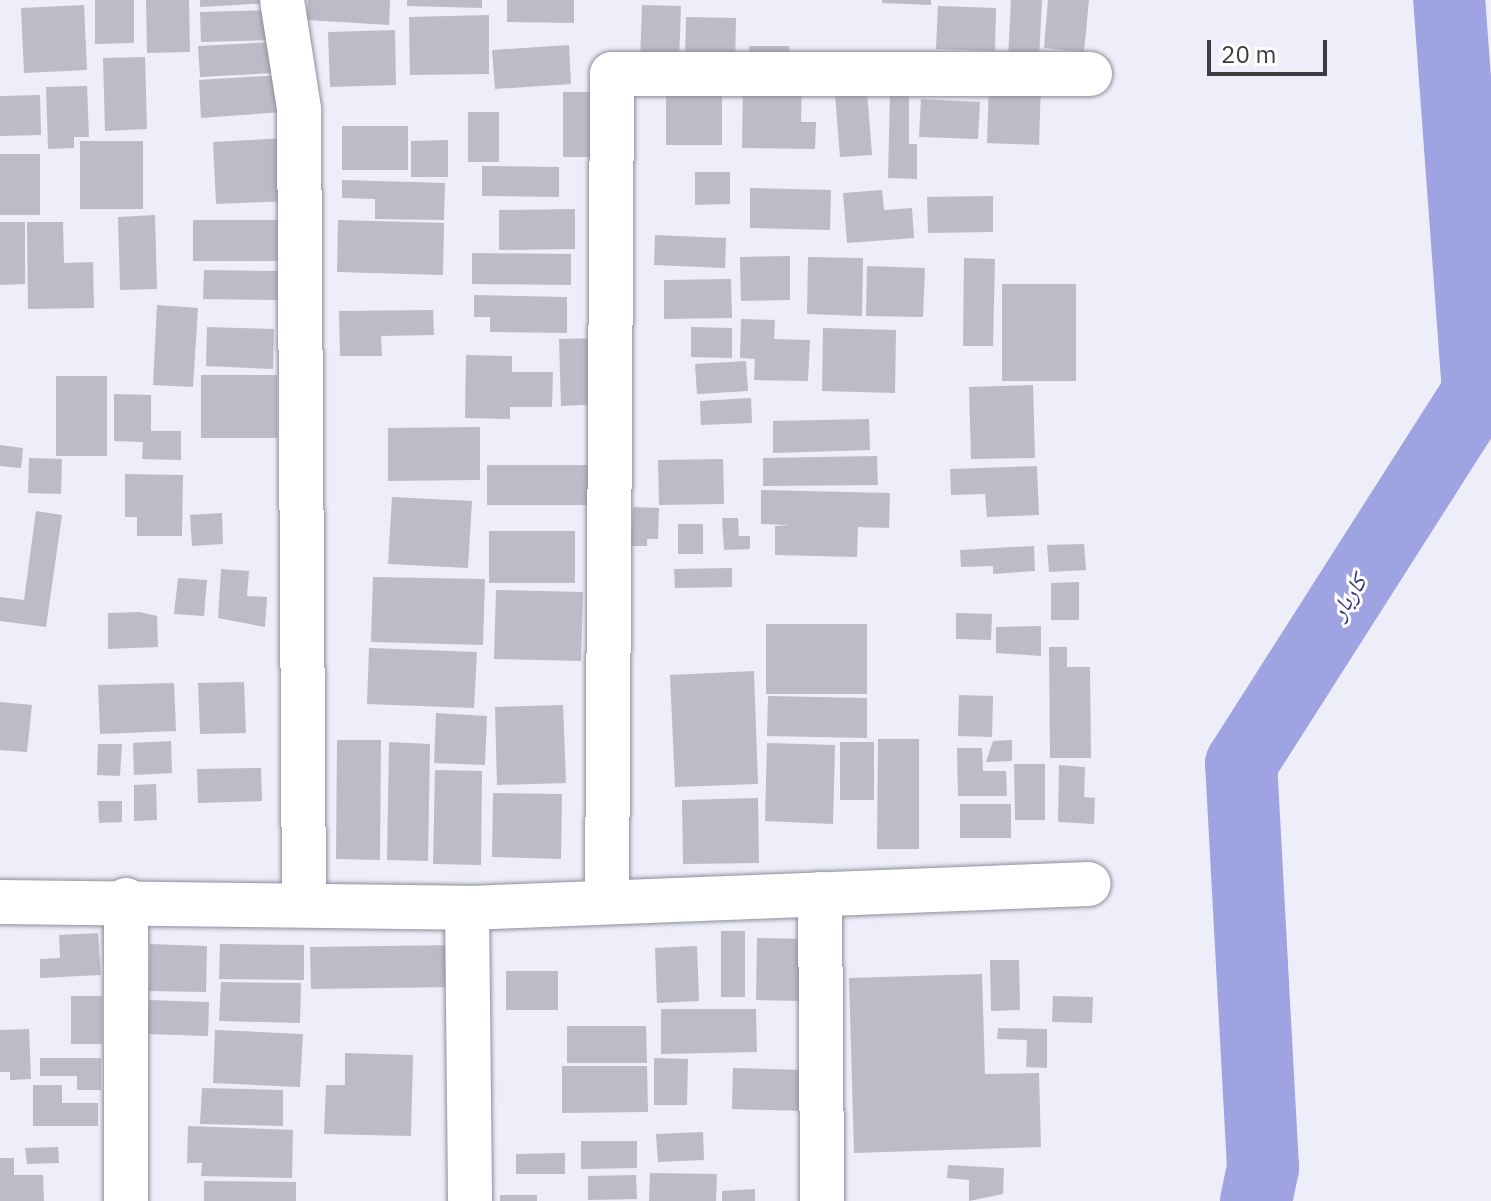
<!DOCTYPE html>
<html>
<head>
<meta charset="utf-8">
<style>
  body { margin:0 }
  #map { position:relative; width:1491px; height:1201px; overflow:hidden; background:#edeefa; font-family:"IBM Plex Sans","Noto Naskh Arabic",sans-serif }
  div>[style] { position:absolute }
  .river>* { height:72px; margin:-36px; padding:0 36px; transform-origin:36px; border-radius:36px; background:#a0a3e2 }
  .building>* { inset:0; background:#bbbcc8 }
  .roads { filter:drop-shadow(0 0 2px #8d8e99) drop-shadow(0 0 2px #8d8e99) }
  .minor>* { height:44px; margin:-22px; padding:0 22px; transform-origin:22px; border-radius:22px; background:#fff }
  span { translate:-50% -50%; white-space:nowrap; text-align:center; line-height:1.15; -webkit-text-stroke:6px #fff; paint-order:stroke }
  .water-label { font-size:24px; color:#38337c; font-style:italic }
  .scale { position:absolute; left:1207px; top:40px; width:120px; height:36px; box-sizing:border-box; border:4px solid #3c3d41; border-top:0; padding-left:10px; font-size:24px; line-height:28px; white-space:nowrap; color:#3c3d41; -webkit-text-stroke:6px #fff; paint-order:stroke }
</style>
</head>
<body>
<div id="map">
  <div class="river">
    <i style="left:1256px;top:1201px;width:34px;rotate:-78deg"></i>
    <i style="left:1263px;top:1168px;width:405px;rotate:-93.1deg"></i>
    <i style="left:1241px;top:764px;width:441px;rotate:-57.5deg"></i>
    <i style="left:1478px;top:392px;width:393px;rotate:-94.2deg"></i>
  </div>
  <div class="building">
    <i style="clip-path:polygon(95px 0,134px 0,134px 43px,95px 44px)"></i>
    <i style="clip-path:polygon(146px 0,189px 0,190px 52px,147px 53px)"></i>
    <i style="clip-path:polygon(200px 0,271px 0,271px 3px,200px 7px)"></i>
    <i style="clip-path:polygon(308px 0,390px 0,389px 25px,307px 20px)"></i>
    <i style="clip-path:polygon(407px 0,482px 0,482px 8px,407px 6px)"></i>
    <i style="clip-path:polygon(507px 0,574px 0,574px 23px,507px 22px)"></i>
    <i style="clip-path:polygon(882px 0,931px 0,931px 5px,882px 3px)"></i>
    <i style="clip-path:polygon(1011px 0,1042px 0,1039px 59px,1008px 58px)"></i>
    <i style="clip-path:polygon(1048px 0,1089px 0,1084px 52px,1044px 48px)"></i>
    <i style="clip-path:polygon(84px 5px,87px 70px,24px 73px,21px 8px)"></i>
    <i style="clip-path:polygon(642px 5px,681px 6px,679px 64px,640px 63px)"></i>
    <i style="clip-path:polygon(938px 6px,996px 8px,995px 51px,936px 49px)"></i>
    <i style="clip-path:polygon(277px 10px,277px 40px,201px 42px,200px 12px)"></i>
    <i style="clip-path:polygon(489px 15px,489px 74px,410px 75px,409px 17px)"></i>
    <i style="clip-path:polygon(686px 17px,736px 18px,735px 66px,685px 65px)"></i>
    <i style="clip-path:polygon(395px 30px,396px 85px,330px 87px,328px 32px)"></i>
    <i style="clip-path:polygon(273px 42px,275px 73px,200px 77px,198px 46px)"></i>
    <i style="clip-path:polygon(569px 45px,571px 84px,495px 89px,492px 50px)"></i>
    <i style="clip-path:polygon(749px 46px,789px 46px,789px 62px,749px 62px)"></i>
    <i style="clip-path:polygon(145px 57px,147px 129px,105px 131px,103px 58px)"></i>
    <i style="clip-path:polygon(281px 75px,283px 112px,201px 118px,199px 80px)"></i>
    <i style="clip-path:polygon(989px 79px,1041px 81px,1039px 145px,987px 143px)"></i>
    <i style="clip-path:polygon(666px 81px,722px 81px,722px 145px,666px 145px)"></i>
    <i style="clip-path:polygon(87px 86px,89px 137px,74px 137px,74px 148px,48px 149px,46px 87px)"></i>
    <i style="clip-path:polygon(743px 86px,802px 86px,801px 122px,816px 122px,815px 149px,742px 148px)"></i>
    <i style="clip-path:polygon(867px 91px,872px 155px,840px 157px,835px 94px)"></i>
    <i style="clip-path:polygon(563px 92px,597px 92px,597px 157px,563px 157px)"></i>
    <i style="clip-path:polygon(890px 92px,909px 93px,909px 144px,917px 144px,917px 179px,888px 178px)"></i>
    <i style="clip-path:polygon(40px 95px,41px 135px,0 136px,0 96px)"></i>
    <i style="clip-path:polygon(921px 99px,980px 102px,978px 139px,919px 137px)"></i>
    <i style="clip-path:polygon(468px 112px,499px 112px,499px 162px,468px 162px)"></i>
    <i style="clip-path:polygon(342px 126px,408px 126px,408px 170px,342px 170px)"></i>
    <i style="clip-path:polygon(286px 138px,289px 201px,216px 204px,213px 142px)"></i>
    <i style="clip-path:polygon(448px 140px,448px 177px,411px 177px,411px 141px)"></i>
    <i style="clip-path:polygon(80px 141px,143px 141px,143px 209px,80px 209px)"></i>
    <i style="clip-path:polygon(0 154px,40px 154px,40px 215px,0 215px)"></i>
    <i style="clip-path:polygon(482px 166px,559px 167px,559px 197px,482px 196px)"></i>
    <i style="clip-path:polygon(695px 172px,730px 172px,730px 204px,695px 205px)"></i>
    <i style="clip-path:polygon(342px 180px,445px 183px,444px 220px,375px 219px,375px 199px,342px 198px)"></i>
    <i style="clip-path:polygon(750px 188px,831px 190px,830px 230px,750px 228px)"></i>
    <i style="clip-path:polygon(882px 190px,884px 210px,912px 208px,914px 238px,847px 243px,843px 193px)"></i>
    <i style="clip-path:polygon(993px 196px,993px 232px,928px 233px,927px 197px)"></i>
    <i style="clip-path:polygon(575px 209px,575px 249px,499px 250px,499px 210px)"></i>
    <i style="clip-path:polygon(155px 215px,157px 289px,120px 290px,118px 217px)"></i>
    <i style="clip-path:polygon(193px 220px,281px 220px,281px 261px,193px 261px)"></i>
    <i style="clip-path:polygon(338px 220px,444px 223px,443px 275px,337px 272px)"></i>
    <i style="clip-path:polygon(0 222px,25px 222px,25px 284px,0 285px)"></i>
    <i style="clip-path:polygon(27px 222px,63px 222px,64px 263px,93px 262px,94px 308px,28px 309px)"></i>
    <i style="clip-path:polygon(655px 235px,726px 238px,725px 268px,654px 265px)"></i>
    <i style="clip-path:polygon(472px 253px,571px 254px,571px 285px,472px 284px)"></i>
    <i style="clip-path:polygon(790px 256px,790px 300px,741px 301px,740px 257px)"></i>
    <i style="clip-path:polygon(808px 257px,863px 258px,862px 316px,807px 314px)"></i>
    <i style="clip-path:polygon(964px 258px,995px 259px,993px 346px,963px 346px)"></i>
    <i style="clip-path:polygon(867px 266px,925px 268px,923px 317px,866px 316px)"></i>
    <i style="clip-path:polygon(204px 270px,281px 271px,281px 300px,203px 299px)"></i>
    <i style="clip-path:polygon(731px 279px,732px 318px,664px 319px,664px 280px)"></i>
    <i style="clip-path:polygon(1002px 284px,1076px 284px,1076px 381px,1002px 381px)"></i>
    <i style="clip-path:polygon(474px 295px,567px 297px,567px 333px,490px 332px,490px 317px,474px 317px)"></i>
    <i style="clip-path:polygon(157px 305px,198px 308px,193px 387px,153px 385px)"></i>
    <i style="clip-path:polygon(433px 310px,434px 335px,381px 336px,382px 356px,340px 356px,339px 311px)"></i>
    <i style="clip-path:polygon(741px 319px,775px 320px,774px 339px,810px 340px,808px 381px,754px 380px,755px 359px,740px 358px)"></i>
    <i style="clip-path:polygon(207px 327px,274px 329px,273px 369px,206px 366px)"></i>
    <i style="clip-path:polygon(691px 327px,732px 328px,732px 358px,691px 357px)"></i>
    <i style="clip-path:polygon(823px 328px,896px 330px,895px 393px,822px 391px)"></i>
    <i style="clip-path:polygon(600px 338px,602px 404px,561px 406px,559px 339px)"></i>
    <i style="clip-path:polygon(466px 355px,512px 356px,512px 372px,553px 372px,552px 407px,510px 407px,510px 419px,465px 418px)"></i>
    <i style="clip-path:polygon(746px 361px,748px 391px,697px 394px,695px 364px)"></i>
    <i style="clip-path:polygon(201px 375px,277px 375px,277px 438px,201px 438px)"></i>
    <i style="clip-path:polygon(56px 376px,107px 376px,107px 456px,56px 456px)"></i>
    <i style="clip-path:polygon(1033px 385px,1035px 458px,971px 459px,969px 387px)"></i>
    <i style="clip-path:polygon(114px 394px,151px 395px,151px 431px,181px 431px,181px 460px,142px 459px,143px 442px,114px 441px)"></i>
    <i style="clip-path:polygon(751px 398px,752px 423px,701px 425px,700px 401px)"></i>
    <i style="clip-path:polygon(869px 419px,870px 450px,773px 453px,773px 421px)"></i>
    <i style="clip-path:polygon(480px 427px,480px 480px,388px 481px,388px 428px)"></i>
    <i style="clip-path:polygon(0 445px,23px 448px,21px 468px,0 466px)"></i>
    <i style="clip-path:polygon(877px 456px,878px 485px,763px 486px,763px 458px)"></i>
    <i style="clip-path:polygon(29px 458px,62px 459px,61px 494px,28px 493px)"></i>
    <i style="clip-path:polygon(723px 459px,724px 504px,659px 505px,658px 460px)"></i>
    <i style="clip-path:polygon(487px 465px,598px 465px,598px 505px,487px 505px)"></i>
    <i style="clip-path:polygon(1037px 466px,1039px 515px,987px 517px,985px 494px,951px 495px,950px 469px)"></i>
    <i style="clip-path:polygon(125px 474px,183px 475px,182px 536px,137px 536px,137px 517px,125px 517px)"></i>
    <i style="clip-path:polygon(761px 490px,890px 493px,889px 528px,858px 527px,857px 557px,775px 555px,775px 526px,790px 525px,761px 524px)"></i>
    <i style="clip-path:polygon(392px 497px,472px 501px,468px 568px,388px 564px)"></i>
    <i style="clip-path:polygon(633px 507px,659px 508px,658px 539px,647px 539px,647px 546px,631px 546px)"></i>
    <i style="clip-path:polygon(36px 511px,62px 515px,46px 627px,0 621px,0 597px,24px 600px)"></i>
    <i style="clip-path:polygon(222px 513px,223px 544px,192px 546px,190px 515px)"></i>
    <i style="clip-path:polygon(722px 518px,738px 518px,739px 536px,750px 536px,750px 549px,724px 550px)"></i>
    <i style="clip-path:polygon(678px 524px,703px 524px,703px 554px,678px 554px)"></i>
    <i style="clip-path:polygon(489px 531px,575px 531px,575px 583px,489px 583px)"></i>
    <i style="clip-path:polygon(1084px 544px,1086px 570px,1049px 572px,1047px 545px)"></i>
    <i style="clip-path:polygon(1034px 546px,1035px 571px,993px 574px,993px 566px,961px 567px,960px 550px)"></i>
    <i style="clip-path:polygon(732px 568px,732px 587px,675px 588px,674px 569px)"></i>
    <i style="clip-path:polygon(221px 569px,249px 571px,247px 596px,267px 597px,265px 627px,218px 618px)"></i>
    <i style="clip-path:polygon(373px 577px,485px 579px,483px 645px,371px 642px)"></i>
    <i style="clip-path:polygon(178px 578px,207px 580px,204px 616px,174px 614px)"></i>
    <i style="clip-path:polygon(1079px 582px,1079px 620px,1051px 620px,1051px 583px)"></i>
    <i style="clip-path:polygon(496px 590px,583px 592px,581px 661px,494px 659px)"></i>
    <i style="clip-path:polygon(139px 612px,157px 616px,158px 647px,108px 649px,108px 613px)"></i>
    <i style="clip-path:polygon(956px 613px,992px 614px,991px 640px,956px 639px)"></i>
    <i style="clip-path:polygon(766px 624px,867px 624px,867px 694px,766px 694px)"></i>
    <i style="clip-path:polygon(1041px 626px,1041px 656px,996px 653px,996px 627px)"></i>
    <i style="clip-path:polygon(1049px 647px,1067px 647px,1067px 667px,1090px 667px,1091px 758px,1050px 758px)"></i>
    <i style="clip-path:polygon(369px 648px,477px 652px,474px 708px,367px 704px)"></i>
    <i style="clip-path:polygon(754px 671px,758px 784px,675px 787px,670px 675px)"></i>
    <i style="clip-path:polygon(244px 682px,246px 733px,200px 734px,198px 683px)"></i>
    <i style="clip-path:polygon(174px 683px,176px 731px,100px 734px,98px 685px)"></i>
    <i style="clip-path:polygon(959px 695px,993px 696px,992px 737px,958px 736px)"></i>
    <i style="clip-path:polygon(768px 696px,867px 698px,867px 738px,767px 736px)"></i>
    <i style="clip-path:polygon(0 702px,32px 705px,27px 752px,0 750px)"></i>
    <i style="clip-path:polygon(563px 705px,566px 783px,497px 785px,495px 707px)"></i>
    <i style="clip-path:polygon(436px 713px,487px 716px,485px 765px,434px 763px)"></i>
    <i style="clip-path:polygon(878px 739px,919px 739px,919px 849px,877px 849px)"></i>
    <i style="clip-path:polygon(337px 740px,381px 740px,380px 860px,336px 859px)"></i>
    <i style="clip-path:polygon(1012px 740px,1012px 761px,986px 762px,993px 741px)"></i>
    <i style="clip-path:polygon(171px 741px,172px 773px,134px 775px,133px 743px)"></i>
    <i style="clip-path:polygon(389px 742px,430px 744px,428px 861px,387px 860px)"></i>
    <i style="clip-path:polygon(840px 742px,874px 742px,874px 800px,840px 800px)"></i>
    <i style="clip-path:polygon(767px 743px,835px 745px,833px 824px,765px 821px)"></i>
    <i style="clip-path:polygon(98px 744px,122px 744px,120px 776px,97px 775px)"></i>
    <i style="clip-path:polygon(957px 748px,982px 748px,983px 771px,1006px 771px,1007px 796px,958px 796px)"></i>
    <i style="clip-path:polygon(1014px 764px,1045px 764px,1045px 820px,1015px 820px)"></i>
    <i style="clip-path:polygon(1059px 765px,1085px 767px,1084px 797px,1095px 798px,1094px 824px,1058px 822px)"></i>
    <i style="clip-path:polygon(261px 768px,262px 801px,198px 803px,197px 769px)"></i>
    <i style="clip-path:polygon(435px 770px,482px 771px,481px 865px,433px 864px)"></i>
    <i style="clip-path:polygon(156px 784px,157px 820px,134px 821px,134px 785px)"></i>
    <i style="clip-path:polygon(493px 793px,562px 794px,561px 859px,492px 857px)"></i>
    <i style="clip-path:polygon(758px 798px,759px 863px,683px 864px,682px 800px)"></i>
    <i style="clip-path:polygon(98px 801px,122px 801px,122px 822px,99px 823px)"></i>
    <i style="clip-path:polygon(960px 804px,1011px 804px,1011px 838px,960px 838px)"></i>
    <i style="clip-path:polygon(721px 931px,745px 931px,745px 997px,721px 997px)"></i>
    <i style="clip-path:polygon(98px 933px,101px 975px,40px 978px,40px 959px,60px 958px,59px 935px)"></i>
    <i style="clip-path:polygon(757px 938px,802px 939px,802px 1001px,756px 1000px)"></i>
    <i style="clip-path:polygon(150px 944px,207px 946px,206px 992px,149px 991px)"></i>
    <i style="clip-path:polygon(220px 944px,304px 945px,304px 980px,219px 979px)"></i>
    <i style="clip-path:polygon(456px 945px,457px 987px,311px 989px,310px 947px)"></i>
    <i style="clip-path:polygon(697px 946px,699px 1001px,657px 1003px,655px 948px)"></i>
    <i style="clip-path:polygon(990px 960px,1019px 960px,1020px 1010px,991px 1011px)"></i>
    <i style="clip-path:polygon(506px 971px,558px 971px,558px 1010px,506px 1010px)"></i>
    <i style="clip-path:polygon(982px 974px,985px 1074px,1039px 1073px,1041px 1147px,854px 1153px,849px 978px)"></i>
    <i style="clip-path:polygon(221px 982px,301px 983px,300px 1023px,219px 1021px)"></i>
    <i style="clip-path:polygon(71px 996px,102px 996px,102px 1044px,71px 1044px)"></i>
    <i style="clip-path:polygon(1053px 996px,1093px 997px,1092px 1023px,1052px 1022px)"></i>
    <i style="clip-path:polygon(149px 1000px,209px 1002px,208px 1036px,148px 1034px)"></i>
    <i style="clip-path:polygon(661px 1009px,756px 1009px,757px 1052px,661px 1054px)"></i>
    <i style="clip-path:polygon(567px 1026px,646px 1026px,647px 1063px,567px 1063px)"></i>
    <i style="clip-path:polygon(998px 1028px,1047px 1029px,1047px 1068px,1026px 1067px,1027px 1040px,997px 1039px)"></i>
    <i style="clip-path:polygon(29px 1029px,31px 1079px,10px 1080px,10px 1072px,0 1072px,0 1030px)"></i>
    <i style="clip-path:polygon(215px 1030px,303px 1034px,300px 1087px,213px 1083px)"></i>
    <i style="clip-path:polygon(345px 1053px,413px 1055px,411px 1136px,324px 1134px,326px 1085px,345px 1085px)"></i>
    <i style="clip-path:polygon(40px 1058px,101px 1058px,101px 1090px,77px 1090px,77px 1076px,40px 1076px)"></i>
    <i style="clip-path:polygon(654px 1058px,688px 1059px,687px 1105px,654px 1105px)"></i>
    <i style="clip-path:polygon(562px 1066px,647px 1066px,648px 1112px,562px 1113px)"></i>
    <i style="clip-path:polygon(733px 1068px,806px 1070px,805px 1111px,732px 1109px)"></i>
    <i style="clip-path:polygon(33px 1085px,62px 1085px,62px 1103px,98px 1103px,98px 1126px,33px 1126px)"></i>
    <i style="clip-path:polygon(202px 1088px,283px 1090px,283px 1126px,200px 1124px)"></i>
    <i style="clip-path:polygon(188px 1126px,293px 1130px,292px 1178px,201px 1176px,202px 1163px,187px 1163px)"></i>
    <i style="clip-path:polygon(703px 1132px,704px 1160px,658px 1162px,656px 1134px)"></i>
    <i style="clip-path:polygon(581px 1141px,637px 1141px,637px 1168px,581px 1169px)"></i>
    <i style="clip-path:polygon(58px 1147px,59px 1163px,27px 1164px,25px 1148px)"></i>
    <i style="clip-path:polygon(565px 1153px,565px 1174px,516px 1174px,516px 1154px)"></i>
    <i style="clip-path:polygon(0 1158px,14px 1158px,14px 1175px,43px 1175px,44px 1201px,0 1201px)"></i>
    <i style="clip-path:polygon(948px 1165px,1004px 1168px,1003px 1194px,969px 1201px,969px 1180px,947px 1178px)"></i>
    <i style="clip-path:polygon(650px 1173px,717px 1174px,716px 1201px,649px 1201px)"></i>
    <i style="clip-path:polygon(636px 1175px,637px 1199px,588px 1200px,588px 1176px)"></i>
    <i style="clip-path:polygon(204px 1181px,296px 1182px,296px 1201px,204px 1201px)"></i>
    <i style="clip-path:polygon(755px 1189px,755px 1201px,722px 1201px,722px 1191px)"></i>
    <i style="clip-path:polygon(500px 1195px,537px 1195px,537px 1201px,500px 1201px)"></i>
  </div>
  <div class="roads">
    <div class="minor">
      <i style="left:282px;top:0;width:110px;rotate:81.1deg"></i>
      <i style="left:299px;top:109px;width:795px;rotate:89.64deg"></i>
      <i style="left:820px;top:894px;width:307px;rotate:89.6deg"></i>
      <i style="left:126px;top:900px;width:301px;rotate:90deg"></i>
      <i style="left:607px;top:901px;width:827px;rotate:-89.65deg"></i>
      <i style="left:612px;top:74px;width:478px"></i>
      <i style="left:0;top:902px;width:467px;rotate:0.7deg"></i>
      <i style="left:467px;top:908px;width:622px;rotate:-2.21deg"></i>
      <i style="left:467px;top:908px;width:293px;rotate:89.4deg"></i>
    </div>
  </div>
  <div class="water-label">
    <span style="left:1348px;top:597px;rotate:-58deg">کاربار</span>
  </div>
  <div class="scale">20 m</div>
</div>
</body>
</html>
